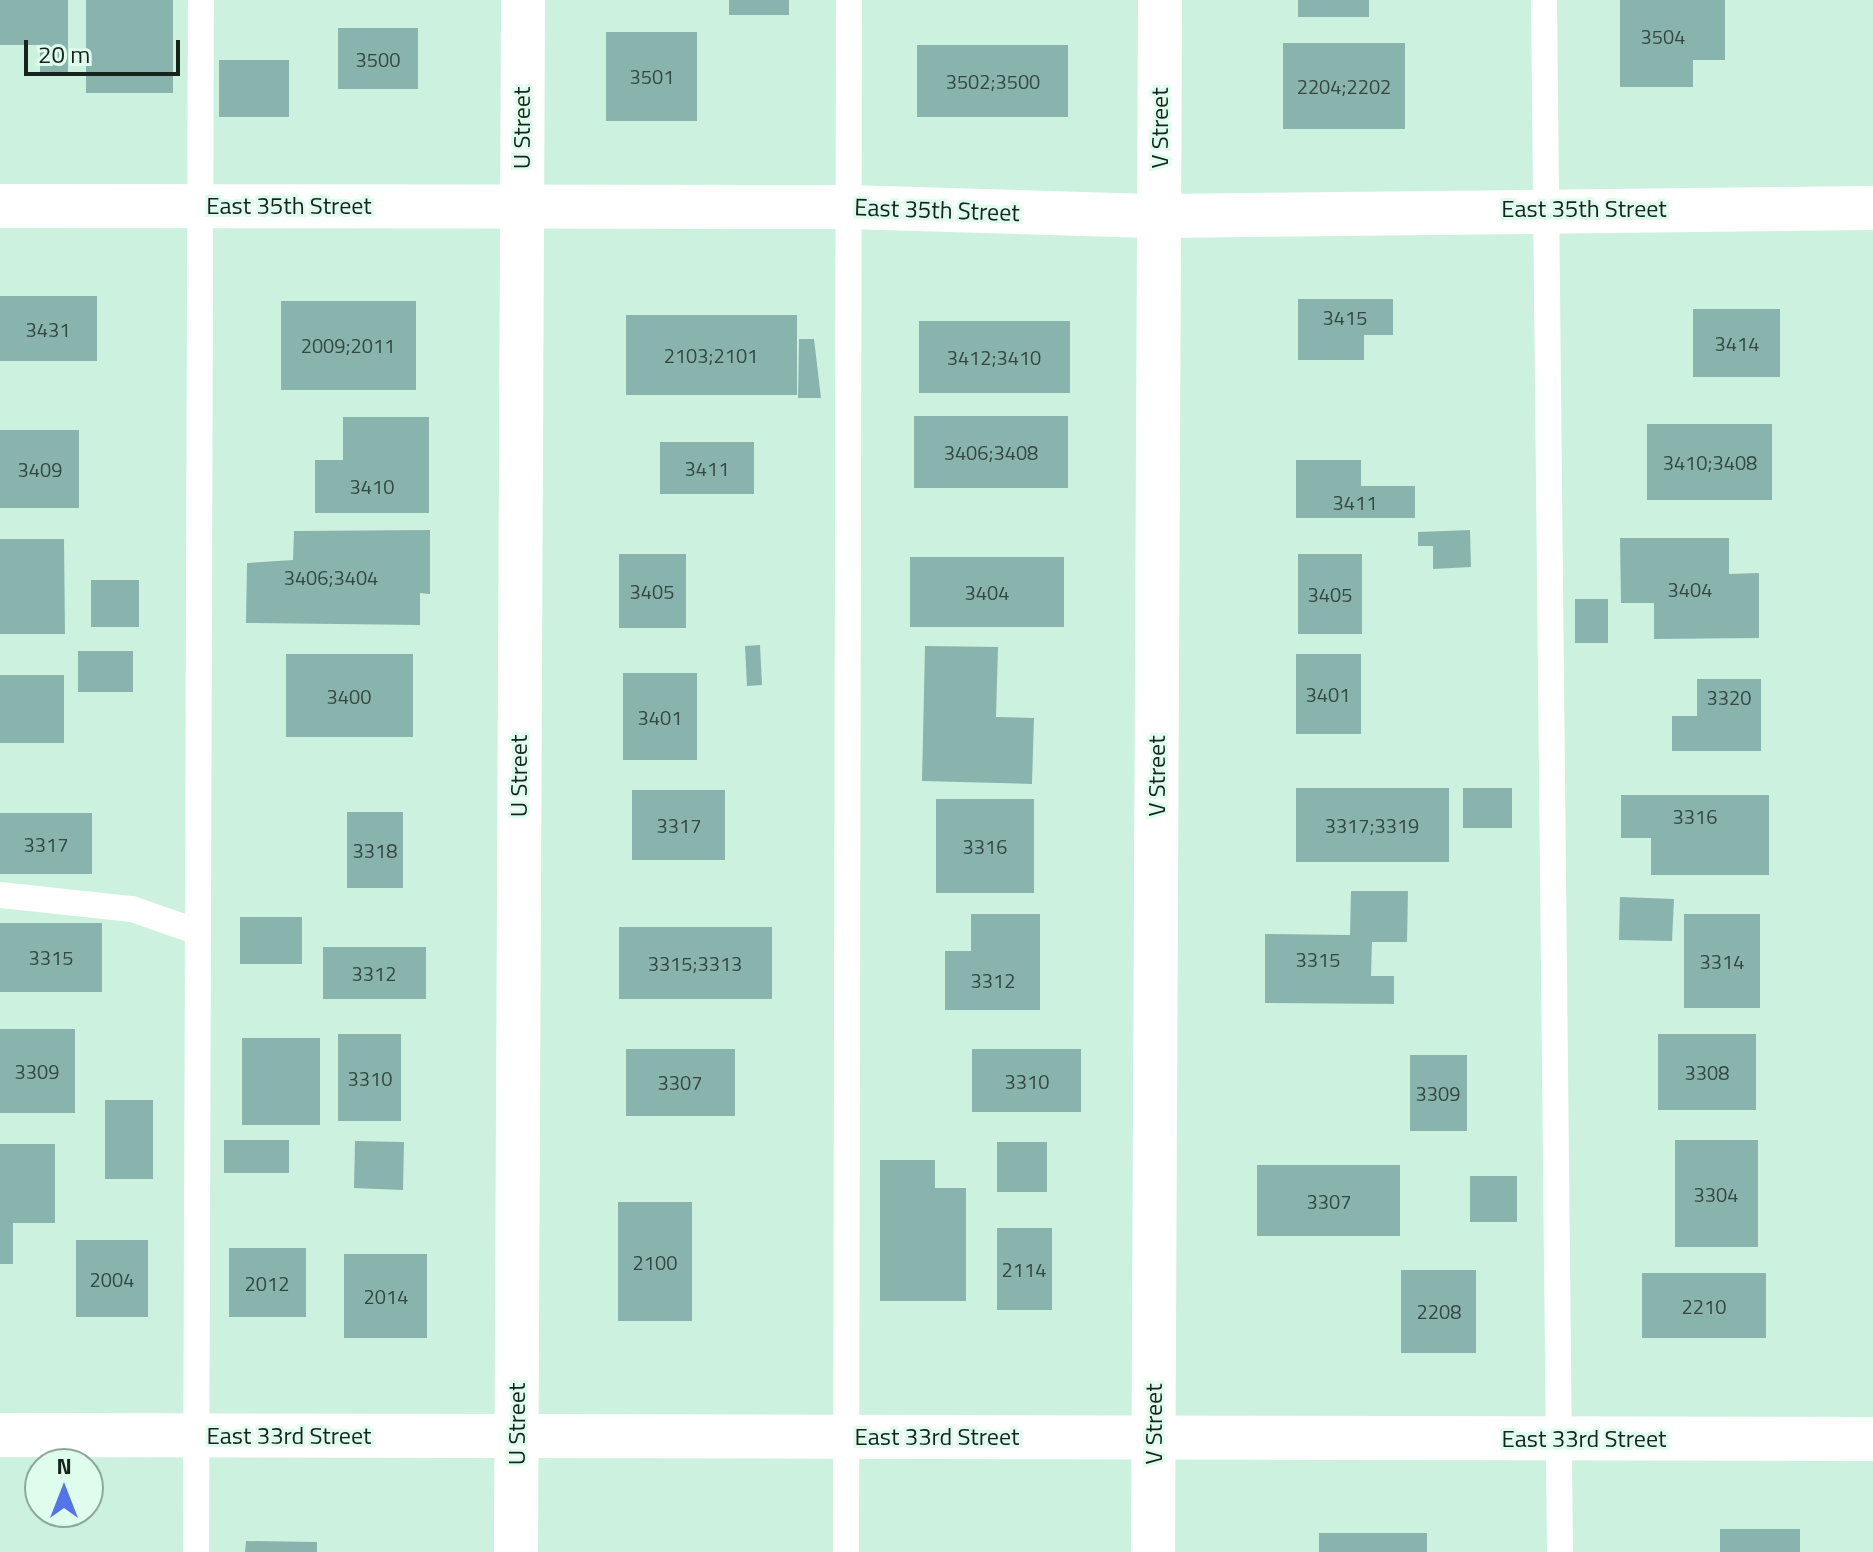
<!DOCTYPE html>
<html>
<head>
<meta charset="utf-8">
<style>
  body { margin:0 }
  #map { position:relative; width:1873px; height:1552px; overflow:hidden; background:#ccf2df; font-family:"Titillium Web",sans-serif }
  div>[style] { position:absolute }
  .building>* { inset:0; background:#89b4ad }
  .service>* { height:26px; margin:-13px; padding:0 13px; transform-origin:13px; border-radius:13px; background:#fff }
  .minor>* { height:44px; margin:-22px; padding:0 22px; transform-origin:22px; border-radius:22px; background:#fff }
  .tertiary>* { height:44px; margin:-22px; padding:0 22px; transform-origin:22px; border-radius:22px; background:#fff }
  span { translate:-50% -50%; white-space:nowrap; text-align:center; line-height:1.15; -webkit-text-stroke:6px #dffded; paint-order:stroke }
  .number-label { font-size:20px; color:#334841 }
  .number-label span { -webkit-text-stroke-width:0 }
  .street-label { font-size:24px; color:#16241d }
  .north { position:absolute; left:24px; top:1448px; width:80px; height:80px; box-sizing:border-box; background:#dffded; border:2px solid #8fa69a; border-radius:50%; rotate:0deg; font-size:22px; font-weight:700; line-height:32px; text-align:center; color:#16241d }
  .north::after { content:''; display:block; margin:auto; width:28px; height:36px; background:#5375e9; clip-path:polygon(50% 0,100% 100%,50% 72%,0 100%) }
  .scale { position:absolute; left:24px; top:40px; width:156px; height:36px; box-sizing:border-box; border:4px solid #16241d; border-top:0; padding-left:10px; font-size:24px; line-height:28px; white-space:nowrap; color:#16241d; -webkit-text-stroke:6px #dffded; paint-order:stroke }
</style>
</head>
<body>
<div id="map">
  <div class="building">
    <i style="clip-path:polygon(0 0,68px 0,68px 74px,40px 74px,40px 45px,0 45px)"></i>
    <i style="clip-path:polygon(86px 0,173px 0,173px 93px,86px 93px)"></i>
    <i style="clip-path:polygon(729px 0,789px 0,789px 15px,729px 15px)"></i>
    <i style="clip-path:polygon(1298px 0,1369px 0,1369px 17px,1298px 17px)"></i>
    <i style="clip-path:polygon(1620px 0,1725px 0,1725px 60px,1693px 60px,1693px 87px,1620px 87px)"></i>
    <i style="clip-path:polygon(338px 28px,418px 28px,418px 89px,338px 89px)"></i>
    <i style="clip-path:polygon(606px 32px,697px 32px,697px 121px,606px 121px)"></i>
    <i style="clip-path:polygon(1283px 43px,1405px 43px,1405px 129px,1283px 129px)"></i>
    <i style="clip-path:polygon(917px 45px,1068px 45px,1068px 117px,917px 117px)"></i>
    <i style="clip-path:polygon(219px 60px,289px 60px,289px 117px,219px 117px)"></i>
    <i style="clip-path:polygon(0 296px,97px 296px,97px 361px,0 361px)"></i>
    <i style="clip-path:polygon(1298px 299px,1393px 299px,1393px 335px,1364px 335px,1364px 360px,1298px 360px)"></i>
    <i style="clip-path:polygon(281px 301px,416px 301px,416px 390px,281px 390px)"></i>
    <i style="clip-path:polygon(1693px 309px,1780px 309px,1780px 377px,1693px 377px)"></i>
    <i style="clip-path:polygon(626px 315px,797px 315px,797px 395px,626px 395px)"></i>
    <i style="clip-path:polygon(919px 321px,1070px 321px,1070px 393px,919px 393px)"></i>
    <i style="clip-path:polygon(799px 339px,814px 339px,821px 398px,798px 398px)"></i>
    <i style="clip-path:polygon(914px 416px,1068px 416px,1068px 488px,914px 488px)"></i>
    <i style="clip-path:polygon(343px 417px,429px 417px,429px 513px,315px 513px,315px 460px,343px 460px)"></i>
    <i style="clip-path:polygon(1647px 424px,1772px 424px,1772px 500px,1647px 500px)"></i>
    <i style="clip-path:polygon(0 430px,79px 430px,79px 508px,0 508px)"></i>
    <i style="clip-path:polygon(660px 442px,754px 442px,754px 494px,660px 494px)"></i>
    <i style="clip-path:polygon(1296px 460px,1361px 460px,1361px 486px,1415px 486px,1415px 518px,1296px 518px)"></i>
    <i style="clip-path:polygon(430px 530px,430px 594px,420px 593px,420px 625px,246px 623px,247px 563px,293px 560px,294px 531px)"></i>
    <i style="clip-path:polygon(1470px 530px,1471px 567px,1433px 569px,1433px 546px,1418px 546px,1418px 532px)"></i>
    <i style="clip-path:polygon(1620px 538px,1729px 538px,1729px 574px,1759px 573px,1759px 638px,1654px 639px,1654px 603px,1621px 603px)"></i>
    <i style="clip-path:polygon(0 539px,64px 539px,65px 634px,0 634px)"></i>
    <i style="clip-path:polygon(619px 554px,686px 554px,686px 628px,619px 628px)"></i>
    <i style="clip-path:polygon(1298px 554px,1362px 554px,1362px 634px,1298px 634px)"></i>
    <i style="clip-path:polygon(910px 557px,1064px 557px,1064px 627px,910px 627px)"></i>
    <i style="clip-path:polygon(91px 580px,139px 580px,139px 627px,91px 627px)"></i>
    <i style="clip-path:polygon(1575px 599px,1608px 599px,1608px 643px,1575px 643px)"></i>
    <i style="clip-path:polygon(760px 645px,762px 685px,747px 686px,745px 646px)"></i>
    <i style="clip-path:polygon(925px 646px,998px 647px,996px 717px,1034px 718px,1032px 784px,922px 781px)"></i>
    <i style="clip-path:polygon(78px 651px,133px 651px,133px 692px,78px 692px)"></i>
    <i style="clip-path:polygon(286px 654px,413px 654px,413px 737px,286px 737px)"></i>
    <i style="clip-path:polygon(1296px 654px,1361px 654px,1361px 734px,1296px 734px)"></i>
    <i style="clip-path:polygon(623px 673px,697px 673px,697px 760px,623px 760px)"></i>
    <i style="clip-path:polygon(0 675px,64px 675px,64px 743px,0 743px)"></i>
    <i style="clip-path:polygon(1697px 679px,1761px 679px,1761px 751px,1672px 751px,1672px 716px,1697px 716px)"></i>
    <i style="clip-path:polygon(1296px 788px,1449px 788px,1449px 862px,1296px 862px)"></i>
    <i style="clip-path:polygon(1463px 788px,1512px 788px,1512px 828px,1463px 828px)"></i>
    <i style="clip-path:polygon(632px 790px,725px 790px,725px 860px,632px 860px)"></i>
    <i style="clip-path:polygon(1621px 795px,1769px 795px,1769px 875px,1651px 875px,1651px 838px,1621px 838px)"></i>
    <i style="clip-path:polygon(936px 799px,1034px 799px,1034px 893px,936px 893px)"></i>
    <i style="clip-path:polygon(347px 812px,403px 812px,403px 888px,347px 888px)"></i>
    <i style="clip-path:polygon(0 813px,92px 813px,92px 874px,0 874px)"></i>
    <i style="clip-path:polygon(1351px 891px,1408px 891px,1407px 942px,1372px 942px,1371px 976px,1394px 976px,1394px 1004px,1265px 1003px,1265px 934px,1350px 935px)"></i>
    <i style="clip-path:polygon(1620px 897px,1674px 899px,1672px 941px,1619px 940px)"></i>
    <i style="clip-path:polygon(971px 914px,1040px 914px,1040px 1010px,945px 1010px,945px 951px,971px 951px)"></i>
    <i style="clip-path:polygon(1684px 914px,1760px 914px,1760px 1008px,1684px 1008px)"></i>
    <i style="clip-path:polygon(240px 917px,302px 917px,302px 964px,240px 964px)"></i>
    <i style="clip-path:polygon(0 923px,102px 923px,102px 992px,0 992px)"></i>
    <i style="clip-path:polygon(619px 927px,772px 927px,772px 999px,619px 999px)"></i>
    <i style="clip-path:polygon(323px 947px,426px 947px,426px 999px,323px 999px)"></i>
    <i style="clip-path:polygon(0 1029px,75px 1029px,75px 1113px,0 1113px)"></i>
    <i style="clip-path:polygon(338px 1034px,401px 1034px,401px 1121px,338px 1121px)"></i>
    <i style="clip-path:polygon(1658px 1034px,1756px 1034px,1756px 1110px,1658px 1110px)"></i>
    <i style="clip-path:polygon(242px 1038px,320px 1038px,320px 1125px,242px 1125px)"></i>
    <i style="clip-path:polygon(626px 1049px,735px 1049px,735px 1116px,626px 1116px)"></i>
    <i style="clip-path:polygon(972px 1049px,1081px 1049px,1081px 1112px,972px 1112px)"></i>
    <i style="clip-path:polygon(1410px 1055px,1467px 1055px,1467px 1131px,1410px 1131px)"></i>
    <i style="clip-path:polygon(105px 1100px,153px 1100px,153px 1179px,105px 1179px)"></i>
    <i style="clip-path:polygon(224px 1140px,289px 1140px,289px 1173px,224px 1173px)"></i>
    <i style="clip-path:polygon(1675px 1140px,1758px 1140px,1758px 1247px,1675px 1247px)"></i>
    <i style="clip-path:polygon(355px 1141px,404px 1142px,403px 1190px,354px 1188px)"></i>
    <i style="clip-path:polygon(997px 1142px,1047px 1142px,1047px 1192px,997px 1192px)"></i>
    <i style="clip-path:polygon(0 1144px,55px 1144px,55px 1223px,13px 1223px,13px 1264px,0 1264px)"></i>
    <i style="clip-path:polygon(880px 1160px,935px 1160px,935px 1188px,966px 1188px,966px 1301px,880px 1301px)"></i>
    <i style="clip-path:polygon(1257px 1165px,1400px 1165px,1400px 1236px,1257px 1236px)"></i>
    <i style="clip-path:polygon(1470px 1176px,1517px 1176px,1517px 1222px,1470px 1222px)"></i>
    <i style="clip-path:polygon(618px 1202px,692px 1202px,692px 1321px,618px 1321px)"></i>
    <i style="clip-path:polygon(997px 1228px,1052px 1228px,1052px 1310px,997px 1310px)"></i>
    <i style="clip-path:polygon(76px 1240px,148px 1240px,148px 1317px,76px 1317px)"></i>
    <i style="clip-path:polygon(229px 1248px,306px 1248px,306px 1317px,229px 1317px)"></i>
    <i style="clip-path:polygon(344px 1254px,427px 1254px,427px 1338px,344px 1338px)"></i>
    <i style="clip-path:polygon(1401px 1270px,1476px 1270px,1476px 1353px,1401px 1353px)"></i>
    <i style="clip-path:polygon(1642px 1273px,1766px 1273px,1766px 1338px,1642px 1338px)"></i>
    <i style="clip-path:polygon(1720px 1529px,1800px 1529px,1800px 1552px,1720px 1552px)"></i>
    <i style="clip-path:polygon(1319px 1533px,1427px 1533px,1427px 1552px,1319px 1552px)"></i>
    <i style="clip-path:polygon(246px 1541px,317px 1542px,317px 1552px,245px 1552px)"></i>
  </div>
  <div class="service">
    <i style="left:1544px;top:0;width:1552px;rotate:89.41deg"></i>
    <i style="left:0;top:895px;width:133px;rotate:6.1deg"></i>
    <i style="left:132px;top:909px;width:70px;rotate:19.2deg"></i>
    <i style="left:196px;top:1552px;width:1552px;rotate:-89.82deg"></i>
    <i style="left:846px;top:1552px;width:1552px;rotate:-89.89deg"></i>
  </div>
  <div class="minor">
    <i style="left:0;top:206px;width:848px;rotate:0.07deg"></i>
    <i style="left:848px;top:207px;width:311px;rotate:1.7deg"></i>
    <i style="left:1159px;top:216px;width:714px;rotate:-0.64deg"></i>
    <i style="left:516px;top:1552px;width:1552px;rotate:-89.74deg"></i>
    <i style="left:1153px;top:1552px;width:1552px;rotate:-89.74deg"></i>
  </div>
  <div class="tertiary">
    <i style="left:0;top:1435px;width:1873px;rotate:0.12deg"></i>
  </div>
  <div class="number-label">
    <span style="left:1663px;top:36px">3504</span>
    <span style="left:378px;top:59px">3500</span>
    <span style="left:652px;top:76px">3501</span>
    <span style="left:993px;top:81px">3502;3500</span>
    <span style="left:1344px;top:86px">2204;2202</span>
    <span style="left:1345px;top:317px">3415</span>
    <span style="left:48px;top:329px">3431</span>
    <span style="left:1737px;top:343px">3414</span>
    <span style="left:348px;top:345px">2009;2011</span>
    <span style="left:711px;top:355px">2103;2101</span>
    <span style="left:994px;top:357px">3412;3410</span>
    <span style="left:991px;top:452px">3406;3408</span>
    <span style="left:1710px;top:462px">3410;3408</span>
    <span style="left:707px;top:468px">3411</span>
    <span style="left:40px;top:469px">3409</span>
    <span style="left:372px;top:486px">3410</span>
    <span style="left:1355px;top:502px">3411</span>
    <span style="left:331px;top:577px">3406;3404</span>
    <span style="left:1690px;top:589px">3404</span>
    <span style="left:652px;top:591px">3405</span>
    <span style="left:987px;top:592px">3404</span>
    <span style="left:1330px;top:594px">3405</span>
    <span style="left:1328px;top:694px">3401</span>
    <span style="left:349px;top:696px">3400</span>
    <span style="left:1729px;top:697px">3320</span>
    <span style="left:660px;top:717px">3401</span>
    <span style="left:1695px;top:816px">3316</span>
    <span style="left:679px;top:825px">3317</span>
    <span style="left:1372px;top:825px">3317;3319</span>
    <span style="left:46px;top:844px">3317</span>
    <span style="left:985px;top:846px">3316</span>
    <span style="left:375px;top:850px">3318</span>
    <span style="left:51px;top:957px">3315</span>
    <span style="left:1318px;top:959px">3315</span>
    <span style="left:1722px;top:961px">3314</span>
    <span style="left:695px;top:963px">3315;3313</span>
    <span style="left:374px;top:973px">3312</span>
    <span style="left:993px;top:980px">3312</span>
    <span style="left:37px;top:1071px">3309</span>
    <span style="left:1707px;top:1072px">3308</span>
    <span style="left:370px;top:1078px">3310</span>
    <span style="left:1027px;top:1081px">3310</span>
    <span style="left:680px;top:1082px">3307</span>
    <span style="left:1438px;top:1093px">3309</span>
    <span style="left:1716px;top:1194px">3304</span>
    <span style="left:1329px;top:1201px">3307</span>
    <span style="left:655px;top:1262px">2100</span>
    <span style="left:1024px;top:1269px">2114</span>
    <span style="left:112px;top:1279px">2004</span>
    <span style="left:267px;top:1283px">2012</span>
    <span style="left:386px;top:1296px">2014</span>
    <span style="left:1704px;top:1306px">2210</span>
    <span style="left:1439px;top:1311px">2208</span>
  </div>
  <div class="street-label">
    <span style="left:522px;top:128px;rotate:-90deg">U Street</span>
    <span style="left:1160px;top:128px;rotate:-90deg">V Street</span>
    <span style="left:289px;top:206px">East 35th Street</span>
    <span style="left:1584px;top:209px">East 35th Street</span>
    <span style="left:937px;top:210px;rotate:2deg">East 35th Street</span>
    <span style="left:519px;top:776px;rotate:-90deg">U Street</span>
    <span style="left:1157px;top:776px;rotate:-90deg">V Street</span>
    <span style="left:517px;top:1424px;rotate:-90deg">U Street</span>
    <span style="left:1154px;top:1424px;rotate:-90deg">V Street</span>
    <span style="left:289px;top:1436px">East 33rd Street</span>
    <span style="left:937px;top:1437px">East 33rd Street</span>
    <span style="left:1584px;top:1439px">East 33rd Street</span>
  </div>
  <div class="north">N</div>
  <div class="scale">20 m</div>
</div>
</body>
</html>
